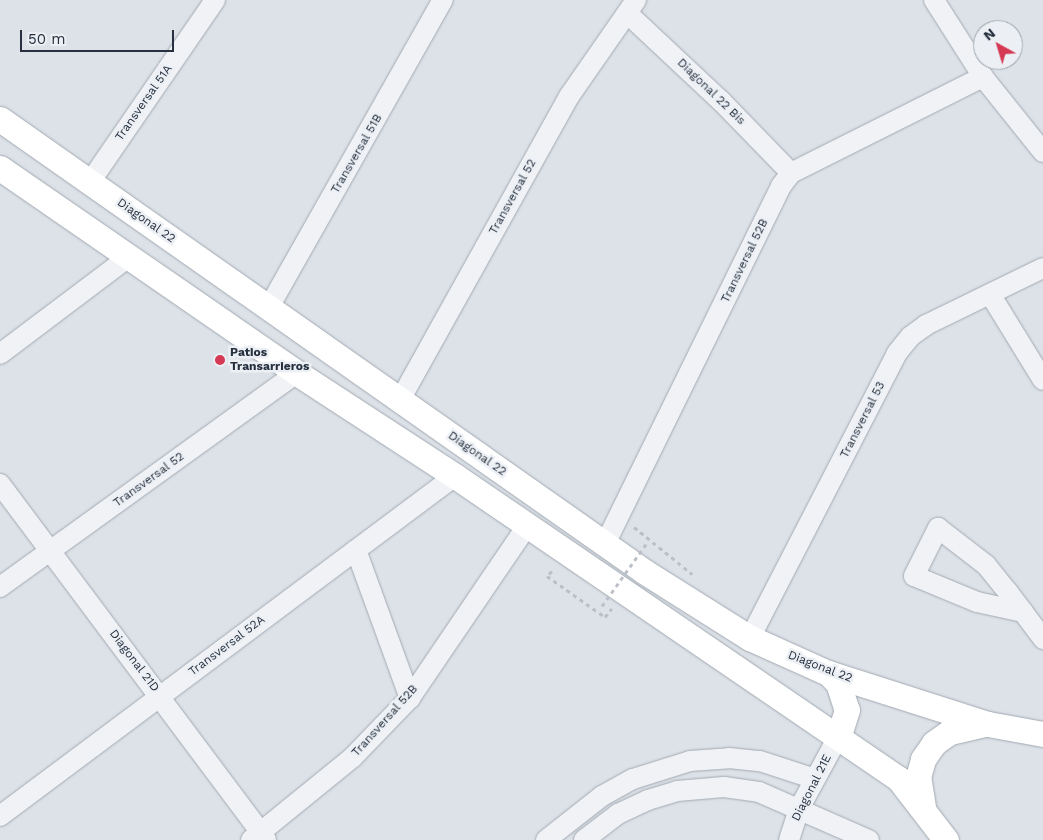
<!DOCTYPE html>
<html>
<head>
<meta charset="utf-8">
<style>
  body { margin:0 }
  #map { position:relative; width:1043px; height:840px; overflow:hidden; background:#dde2e8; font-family:"Work Sans",sans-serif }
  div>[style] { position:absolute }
  .path>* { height:3px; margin-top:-1.5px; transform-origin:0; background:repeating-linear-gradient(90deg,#bbc0c6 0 4px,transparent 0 8px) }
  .roads { filter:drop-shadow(0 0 1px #a2a9b2) drop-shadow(0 0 1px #a2a9b2) }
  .minor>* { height:20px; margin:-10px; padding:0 10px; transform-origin:10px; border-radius:10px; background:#f0f2f6 }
  .major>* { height:25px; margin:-12.5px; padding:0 12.5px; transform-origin:12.5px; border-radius:12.5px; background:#fff }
  .path-bridge>* { height:3px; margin-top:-1.5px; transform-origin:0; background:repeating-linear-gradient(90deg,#bbc0c6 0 4px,transparent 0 8px) }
  .dots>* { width:14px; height:14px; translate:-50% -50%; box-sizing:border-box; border:2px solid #ecf0f5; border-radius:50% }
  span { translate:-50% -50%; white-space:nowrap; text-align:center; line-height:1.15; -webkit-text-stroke:5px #ecf0f5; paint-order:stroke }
  .street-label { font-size:12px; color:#26303f }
  .poi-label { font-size:12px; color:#26303f; font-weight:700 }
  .left { translate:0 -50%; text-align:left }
  .north { position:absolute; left:973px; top:20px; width:50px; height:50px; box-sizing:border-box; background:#ecf0f5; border:1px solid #9da3ac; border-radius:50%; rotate:321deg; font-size:14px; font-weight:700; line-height:20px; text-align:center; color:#26303f }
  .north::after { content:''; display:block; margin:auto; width:18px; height:22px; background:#d63954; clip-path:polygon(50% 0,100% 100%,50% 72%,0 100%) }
  .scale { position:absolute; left:20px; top:30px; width:154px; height:22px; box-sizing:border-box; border:2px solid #26303f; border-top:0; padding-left:6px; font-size:15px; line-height:18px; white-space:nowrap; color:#26303f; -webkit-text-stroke:4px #ecf0f5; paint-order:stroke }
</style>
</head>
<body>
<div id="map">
  <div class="path">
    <i style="left:634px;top:527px;width:75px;rotate:39deg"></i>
    <i style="left:552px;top:571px;width:7px;rotate:135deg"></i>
    <i style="left:547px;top:576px;width:71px;rotate:35.3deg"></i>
    <i style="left:605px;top:617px;width:11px;rotate:-52deg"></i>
  </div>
  <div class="roads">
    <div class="minor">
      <i style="left:934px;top:0;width:91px;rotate:57.5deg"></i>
      <i style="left:983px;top:77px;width:96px;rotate:51.3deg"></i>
      <i style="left:628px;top:14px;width:127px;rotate:43.1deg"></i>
      <i style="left:721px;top:101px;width:100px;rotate:45.8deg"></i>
      <i style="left:90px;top:182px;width:221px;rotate:-55.5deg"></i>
      <i style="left:990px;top:294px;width:101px;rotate:58.4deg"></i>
      <i style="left:269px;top:307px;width:353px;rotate:-60.5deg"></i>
      <i style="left:0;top:354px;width:163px;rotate:-37deg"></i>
      <i style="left:400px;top:400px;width:349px;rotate:-60.9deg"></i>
      <i style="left:570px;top:95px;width:116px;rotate:-55.2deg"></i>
      <i style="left:0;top:484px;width:444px;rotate:53.2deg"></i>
      <i style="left:605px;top:544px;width:399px;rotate:-63.8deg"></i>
      <i style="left:781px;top:186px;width:16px;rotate:-52deg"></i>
      <i style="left:791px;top:173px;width:215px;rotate:-26.6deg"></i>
      <i style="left:356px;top:550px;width:158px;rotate:70deg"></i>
      <i style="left:0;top:587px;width:366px;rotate:-35.8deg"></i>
      <i style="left:1023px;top:612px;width:47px;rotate:-167.7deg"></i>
      <i style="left:977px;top:602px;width:68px;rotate:-157.6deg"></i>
      <i style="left:914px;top:576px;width:54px;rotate:-63.4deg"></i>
      <i style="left:938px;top:528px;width:61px;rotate:37.6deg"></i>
      <i style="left:986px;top:565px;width:35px;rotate:51deg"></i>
      <i style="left:1008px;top:592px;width:25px;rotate:53deg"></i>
      <i style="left:1023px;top:612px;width:34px;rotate:53deg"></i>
      <i style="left:750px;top:638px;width:321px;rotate:-62.7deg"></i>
      <i style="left:897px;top:353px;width:22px;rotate:-51deg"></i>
      <i style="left:911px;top:336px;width:19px;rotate:-36deg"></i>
      <i style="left:926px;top:325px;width:130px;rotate:-26deg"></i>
      <i style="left:0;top:816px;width:568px;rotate:-36.77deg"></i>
      <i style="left:251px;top:840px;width:130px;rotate:-39.1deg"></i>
      <i style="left:352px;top:758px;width:83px;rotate:-46deg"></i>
      <i style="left:410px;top:698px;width:207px;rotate:-55.8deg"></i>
      <i style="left:546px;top:840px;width:71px;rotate:-38.2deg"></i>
      <i style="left:602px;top:796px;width:35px;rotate:-29deg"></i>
      <i style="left:633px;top:779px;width:60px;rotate:-17.5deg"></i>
      <i style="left:690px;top:761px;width:39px;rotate:-4deg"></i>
      <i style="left:729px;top:758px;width:31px;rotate:6deg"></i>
      <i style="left:760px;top:761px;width:58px;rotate:18.1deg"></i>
      <i style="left:584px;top:840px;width:43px;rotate:-37.4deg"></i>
      <i style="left:618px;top:814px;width:33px;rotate:-25deg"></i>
      <i style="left:648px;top:800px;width:30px;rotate:-17deg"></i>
      <i style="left:677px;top:791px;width:47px;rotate:-4.9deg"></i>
      <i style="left:724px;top:787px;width:35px;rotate:8deg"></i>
      <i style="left:759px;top:792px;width:120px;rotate:23.6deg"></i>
      <i style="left:789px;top:840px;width:35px;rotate:-72deg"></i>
      <i style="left:800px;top:807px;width:80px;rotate:-61.5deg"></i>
    </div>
    <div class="major">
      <i style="left:0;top:119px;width:788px;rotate:35.08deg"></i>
      <i style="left:645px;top:572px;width:124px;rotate:32.2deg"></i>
      <i style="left:750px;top:638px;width:85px;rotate:24.2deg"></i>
      <i style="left:828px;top:673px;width:168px;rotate:17.7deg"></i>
      <i style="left:988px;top:724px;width:56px;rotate:10.3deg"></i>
      <i style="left:0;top:168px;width:361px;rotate:34.6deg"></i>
      <i style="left:297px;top:373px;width:189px;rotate:33.1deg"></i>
      <i style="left:455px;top:476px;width:538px;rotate:34.31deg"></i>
      <i style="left:899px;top:779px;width:77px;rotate:52.4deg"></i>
      <i style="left:828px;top:673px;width:14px;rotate:45deg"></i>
      <i style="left:838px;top:683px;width:28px;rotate:72deg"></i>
      <i style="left:847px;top:710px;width:28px;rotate:108deg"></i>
      <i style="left:923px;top:807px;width:30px;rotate:-99deg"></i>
      <i style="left:918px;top:777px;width:19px;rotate:-74deg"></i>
      <i style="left:923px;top:759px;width:19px;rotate:-55deg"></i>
      <i style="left:934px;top:743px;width:19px;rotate:-35deg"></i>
      <i style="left:950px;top:732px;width:37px;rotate:-13deg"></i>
    </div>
  </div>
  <div class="path-bridge">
    <i style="left:602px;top:606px;width:76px;rotate:-54.6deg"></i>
  </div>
  <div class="dots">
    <i style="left:220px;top:360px;background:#d63954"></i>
  </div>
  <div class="street-label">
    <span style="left:711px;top:92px;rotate:44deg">Diagonal 22 Bis</span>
    <span style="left:144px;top:103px;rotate:-55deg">Transversal 51A</span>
    <span style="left:357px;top:154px;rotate:-60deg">Transversal 51B</span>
    <span style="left:513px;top:197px;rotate:-61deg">Transversal 52</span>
    <span style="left:146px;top:221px;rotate:35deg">Diagonal 22</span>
    <span style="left:745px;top:261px;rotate:-64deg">Transversal 52B</span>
    <span style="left:863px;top:420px;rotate:-63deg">Transversal 53</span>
    <span style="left:477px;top:454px;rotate:35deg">Diagonal 22</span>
    <span style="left:149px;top:480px;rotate:-36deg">Transversal 52</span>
    <span style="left:227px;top:646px;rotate:-37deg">Transversal 52A</span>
    <span style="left:134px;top:661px;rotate:53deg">Diagonal 21D</span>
    <span style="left:820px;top:667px;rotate:21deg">Diagonal 22</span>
    <span style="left:385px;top:721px;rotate:-48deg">Transversal 52B</span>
    <span style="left:812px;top:788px;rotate:-63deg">Diagonal 21E</span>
  </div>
  <div class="poi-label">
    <span class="left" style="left:230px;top:360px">Patios<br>Transarrieros</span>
  </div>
  <div class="north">N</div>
  <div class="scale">50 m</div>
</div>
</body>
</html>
